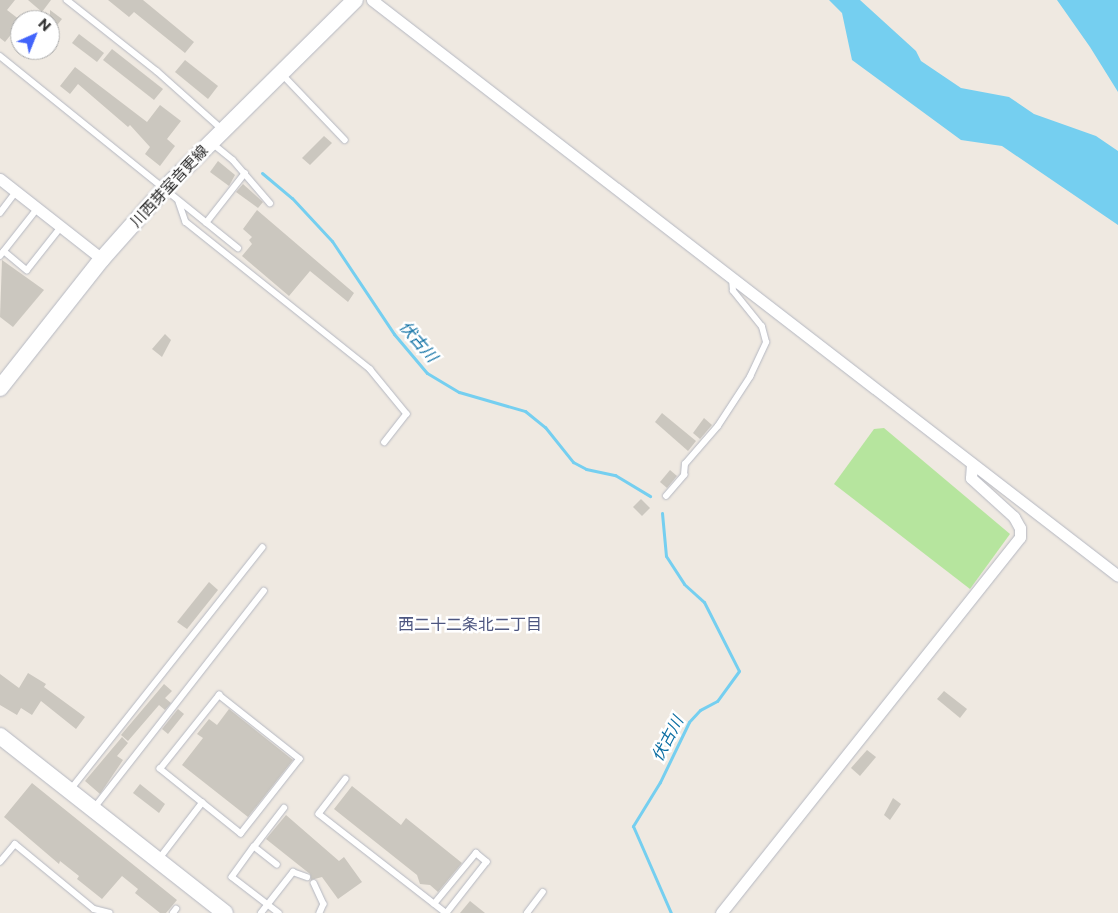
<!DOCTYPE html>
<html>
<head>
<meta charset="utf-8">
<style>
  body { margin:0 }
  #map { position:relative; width:1118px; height:913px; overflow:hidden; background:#efe9e1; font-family:Montserrat,"Noto Sans JP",sans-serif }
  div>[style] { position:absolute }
  .green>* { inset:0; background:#b6e59e }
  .water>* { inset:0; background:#75cff0 }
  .stream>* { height:3px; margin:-1.5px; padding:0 1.5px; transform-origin:1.5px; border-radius:1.5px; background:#75cff0 }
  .building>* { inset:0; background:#cbc7bf }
  .roads { filter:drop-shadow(0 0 1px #b4b7c1) drop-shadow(0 0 1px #b4b7c1) }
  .lane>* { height:5.5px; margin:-2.75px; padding:0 2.75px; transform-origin:2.75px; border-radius:2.75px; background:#fff }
  .street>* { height:11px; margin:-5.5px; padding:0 5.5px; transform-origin:5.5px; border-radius:5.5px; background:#fff }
  .secondary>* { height:16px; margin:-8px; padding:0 8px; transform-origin:8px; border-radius:8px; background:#fff }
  span { translate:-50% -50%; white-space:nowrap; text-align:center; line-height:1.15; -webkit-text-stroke:5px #fff; paint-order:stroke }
  .street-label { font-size:15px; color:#2e2e2e }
  .water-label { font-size:16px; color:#0d6fa3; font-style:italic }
  .neighbourhood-label { font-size:16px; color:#4d5680 }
  .north { position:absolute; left:10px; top:10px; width:50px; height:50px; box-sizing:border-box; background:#fff; border:1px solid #ababab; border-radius:50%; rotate:44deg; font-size:14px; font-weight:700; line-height:20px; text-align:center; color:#2e2e2e }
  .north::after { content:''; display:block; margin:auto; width:18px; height:22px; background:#4264fb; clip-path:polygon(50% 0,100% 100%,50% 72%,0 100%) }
</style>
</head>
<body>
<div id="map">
  <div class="green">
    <i style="clip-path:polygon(884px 428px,1010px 534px,970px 589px,834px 484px,874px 429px)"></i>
  </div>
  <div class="water">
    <i style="clip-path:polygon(829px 0,860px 0,916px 51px,921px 61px,961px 88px,1009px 97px,1034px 114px,1096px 136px,1118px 151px,1118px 225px,1002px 146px,961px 140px,852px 60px,842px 13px)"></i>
    <i style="clip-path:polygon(1057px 0,1118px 0,1118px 92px,1090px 47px)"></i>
  </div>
  <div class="stream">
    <i style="left:262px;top:173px;width:39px;rotate:40deg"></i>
    <i style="left:292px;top:198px;width:59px;rotate:47.1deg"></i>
    <i style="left:332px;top:241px;width:112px;rotate:56.3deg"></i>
    <i style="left:394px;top:334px;width:51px;rotate:49.8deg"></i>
    <i style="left:427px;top:373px;width:37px;rotate:31deg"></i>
    <i style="left:459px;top:392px;width:69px;rotate:16.1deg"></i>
    <i style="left:525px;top:411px;width:26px;rotate:39deg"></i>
    <i style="left:545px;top:427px;width:45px;rotate:51.3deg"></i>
    <i style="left:573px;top:462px;width:15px;rotate:28deg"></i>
    <i style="left:586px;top:469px;width:30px;rotate:12deg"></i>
    <i style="left:615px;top:475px;width:41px;rotate:31deg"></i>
    <i style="left:662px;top:513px;width:43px;rotate:84.7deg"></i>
    <i style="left:666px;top:556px;width:33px;rotate:57deg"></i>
    <i style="left:684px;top:584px;width:27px;rotate:42deg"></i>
    <i style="left:704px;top:602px;width:77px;rotate:63.1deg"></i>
    <i style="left:739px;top:671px;width:37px;rotate:126deg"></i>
    <i style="left:717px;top:701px;width:19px;rotate:152deg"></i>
    <i style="left:700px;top:710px;width:16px;rotate:133deg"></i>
    <i style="left:689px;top:722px;width:67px;rotate:115.8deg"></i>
    <i style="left:660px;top:782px;width:52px;rotate:121.5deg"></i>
    <i style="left:633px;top:826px;width:95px;rotate:66.4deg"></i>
  </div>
  <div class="building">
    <i style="clip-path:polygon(0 0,15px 0,7px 10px,20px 20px,20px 38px,13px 32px,5px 42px,0 38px)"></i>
    <i style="clip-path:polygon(28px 0,51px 0,42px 12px)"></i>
    <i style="clip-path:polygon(108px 0,143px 0,194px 42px,185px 53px,134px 12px,129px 17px)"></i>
    <i style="clip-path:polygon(50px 10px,62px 19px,50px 34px)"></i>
    <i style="clip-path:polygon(79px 34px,104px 53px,97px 62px,72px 43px)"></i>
    <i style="clip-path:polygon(112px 49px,163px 89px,154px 100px,103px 60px)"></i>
    <i style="clip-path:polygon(185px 60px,218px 86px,208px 99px,175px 72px)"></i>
    <i style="clip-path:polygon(75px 67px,147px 122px,160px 105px,181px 121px,167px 139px,175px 146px,160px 166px,145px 154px,150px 147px,130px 125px,128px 127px,78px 84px,70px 94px,60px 86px)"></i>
    <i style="clip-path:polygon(324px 136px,332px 143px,310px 165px,302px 158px)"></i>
    <i style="clip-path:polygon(218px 161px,235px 175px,229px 186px,210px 172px)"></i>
    <i style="clip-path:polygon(243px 184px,263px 202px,258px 208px,236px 192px)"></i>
    <i style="clip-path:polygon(257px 210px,354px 293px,348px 302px,310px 271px,289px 296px,242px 256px,252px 244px,249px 240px,252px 237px,243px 229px)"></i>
    <i style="clip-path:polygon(2px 260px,44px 290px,13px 327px,0 317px)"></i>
    <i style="clip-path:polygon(165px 334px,171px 340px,162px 357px,152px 349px)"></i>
    <i style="clip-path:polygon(662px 413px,696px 441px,688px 451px,655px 422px)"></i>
    <i style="clip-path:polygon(704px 418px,712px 425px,700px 439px,693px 433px)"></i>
    <i style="clip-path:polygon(670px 470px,677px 476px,667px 488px,660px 482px)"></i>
    <i style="clip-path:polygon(641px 499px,650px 508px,642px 516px,633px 507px)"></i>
    <i style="clip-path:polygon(209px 582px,218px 590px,187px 629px,177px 622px)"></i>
    <i style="clip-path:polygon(28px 673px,46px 684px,44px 687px,85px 717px,76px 729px,41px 701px,32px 715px,21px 708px,17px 715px,0 705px,0 674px,19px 688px)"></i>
    <i style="clip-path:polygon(164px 684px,172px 691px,165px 698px,171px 703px,165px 710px,159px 705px,128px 741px,121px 735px)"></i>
    <i style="clip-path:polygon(944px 691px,967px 709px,960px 718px,937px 699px)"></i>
    <i style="clip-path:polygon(178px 709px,184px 714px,168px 734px,162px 729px)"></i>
    <i style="clip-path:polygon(229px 709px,293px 760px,248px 817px,182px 765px,203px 738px,197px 734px,209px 719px,217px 725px)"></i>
    <i style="clip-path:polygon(122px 737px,128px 743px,117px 756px,123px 760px,100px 794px,85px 781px)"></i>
    <i style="clip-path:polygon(867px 750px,876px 757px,860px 776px,851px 768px)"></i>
    <i style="clip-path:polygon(32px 783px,177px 900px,166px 913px,160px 913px,135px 893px,138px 889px,122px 876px,102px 899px,77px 879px,79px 876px,60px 861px,59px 864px,4px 817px)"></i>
    <i style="clip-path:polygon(140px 784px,165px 804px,159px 813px,133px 793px)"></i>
    <i style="clip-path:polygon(352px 786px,401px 825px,406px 818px,462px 863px,438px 892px,430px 885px,420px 884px,417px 875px,334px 809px)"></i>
    <i style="clip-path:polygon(893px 798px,901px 804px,890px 820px,884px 815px)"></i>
    <i style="clip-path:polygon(286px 815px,339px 861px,344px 857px,362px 882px,338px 899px,322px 877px,311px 880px,310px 874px,266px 839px)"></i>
    <i style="clip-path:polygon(470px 901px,485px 913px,460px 913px)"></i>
  </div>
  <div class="roads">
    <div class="lane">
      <i style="left:67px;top:0;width:115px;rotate:38.3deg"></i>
      <i style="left:157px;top:71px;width:87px;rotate:41.7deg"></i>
      <i style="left:0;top:56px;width:306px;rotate:38.9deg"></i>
      <i style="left:282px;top:74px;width:91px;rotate:46.3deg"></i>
      <i style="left:212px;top:143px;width:27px;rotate:39deg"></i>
      <i style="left:233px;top:160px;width:57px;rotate:49.3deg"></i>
      <i style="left:179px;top:202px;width:21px;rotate:71deg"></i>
      <i style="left:186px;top:222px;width:236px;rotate:38.6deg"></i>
      <i style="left:370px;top:369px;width:58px;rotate:50.6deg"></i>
      <i style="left:407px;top:414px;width:36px;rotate:128deg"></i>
      <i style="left:0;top:213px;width:26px;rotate:-53deg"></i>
      <i style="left:206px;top:223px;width:63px;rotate:-52deg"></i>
      <i style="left:4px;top:251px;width:30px;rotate:40deg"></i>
      <i style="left:27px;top:270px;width:55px;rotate:-51.7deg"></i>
      <i style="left:0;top:256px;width:60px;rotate:-51.8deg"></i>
      <i style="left:666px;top:496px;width:28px;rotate:-49deg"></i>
      <i style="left:684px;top:475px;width:11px;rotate:-85deg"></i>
      <i style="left:685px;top:464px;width:50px;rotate:-49deg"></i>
      <i style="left:718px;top:426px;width:59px;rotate:-56.9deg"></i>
      <i style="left:750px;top:377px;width:38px;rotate:-65deg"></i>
      <i style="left:766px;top:342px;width:16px;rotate:-105deg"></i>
      <i style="left:762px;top:327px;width:46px;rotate:-128.9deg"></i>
      <i style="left:733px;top:291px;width:11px;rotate:-95deg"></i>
      <i style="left:219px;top:695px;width:103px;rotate:38.3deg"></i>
      <i style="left:300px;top:759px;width:95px;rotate:128.2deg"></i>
      <i style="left:241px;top:834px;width:104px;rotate:-141.3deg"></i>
      <i style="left:160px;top:769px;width:95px;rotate:-51.4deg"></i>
      <i style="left:346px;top:779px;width:44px;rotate:127.6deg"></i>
      <i style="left:319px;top:814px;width:161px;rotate:37.9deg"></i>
      <i style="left:71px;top:789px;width:308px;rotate:-51.6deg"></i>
      <i style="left:95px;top:807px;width:274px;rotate:-52deg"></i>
      <i style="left:254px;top:847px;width:49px;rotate:-52.4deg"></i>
      <i style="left:159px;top:859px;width:71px;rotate:-52.5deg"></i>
      <i style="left:0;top:862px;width:23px;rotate:-50deg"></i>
      <i style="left:15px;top:844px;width:102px;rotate:39.4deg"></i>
      <i style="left:94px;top:909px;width:16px;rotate:14deg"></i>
      <i style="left:277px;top:865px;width:29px;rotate:-142deg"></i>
      <i style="left:254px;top:847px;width:37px;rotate:126deg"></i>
      <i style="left:232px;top:877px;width:59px;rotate:37.5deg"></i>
      <i style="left:314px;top:883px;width:23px;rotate:65deg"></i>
      <i style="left:324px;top:904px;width:10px;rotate:114deg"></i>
      <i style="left:434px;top:904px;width:66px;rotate:-50.5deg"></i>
      <i style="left:476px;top:853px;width:14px;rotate:39deg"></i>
      <i style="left:487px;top:862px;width:65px;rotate:128.1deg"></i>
      <i style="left:173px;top:913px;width:5px;rotate:-53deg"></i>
      <i style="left:261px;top:913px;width:52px;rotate:-52deg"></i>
      <i style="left:293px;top:872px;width:15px;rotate:20deg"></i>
      <i style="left:527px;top:913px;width:26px;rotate:-53deg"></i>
    </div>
    <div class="street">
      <i style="left:372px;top:0;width:942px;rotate:37.67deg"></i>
      <i style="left:0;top:179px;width:130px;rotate:38.1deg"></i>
      <i style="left:721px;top:913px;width:480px;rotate:-51.5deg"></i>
      <i style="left:1020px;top:537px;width:9px;rotate:-90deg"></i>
      <i style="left:1020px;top:528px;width:13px;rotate:-119deg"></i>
      <i style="left:1014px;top:517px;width:58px;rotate:-137.8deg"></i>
      <i style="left:971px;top:478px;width:14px;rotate:-86deg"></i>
    </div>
    <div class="secondary">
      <i style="left:0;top:388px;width:164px;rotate:-51.7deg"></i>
      <i style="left:102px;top:259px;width:95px;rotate:-48.4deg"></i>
      <i style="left:165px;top:188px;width:267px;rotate:-44.7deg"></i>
      <i style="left:0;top:736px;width:286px;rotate:38.2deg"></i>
    </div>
  </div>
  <div class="street-label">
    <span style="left:169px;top:186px;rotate:-47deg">川西芽室音更線</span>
  </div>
  <div class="water-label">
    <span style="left:418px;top:342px;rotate:49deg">伏古川</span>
    <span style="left:668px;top:739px;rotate:-62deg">伏古川</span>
  </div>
  <div class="neighbourhood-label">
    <span style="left:470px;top:625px">西二十二条北二丁目</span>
  </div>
  <div class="north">N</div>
</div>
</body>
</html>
